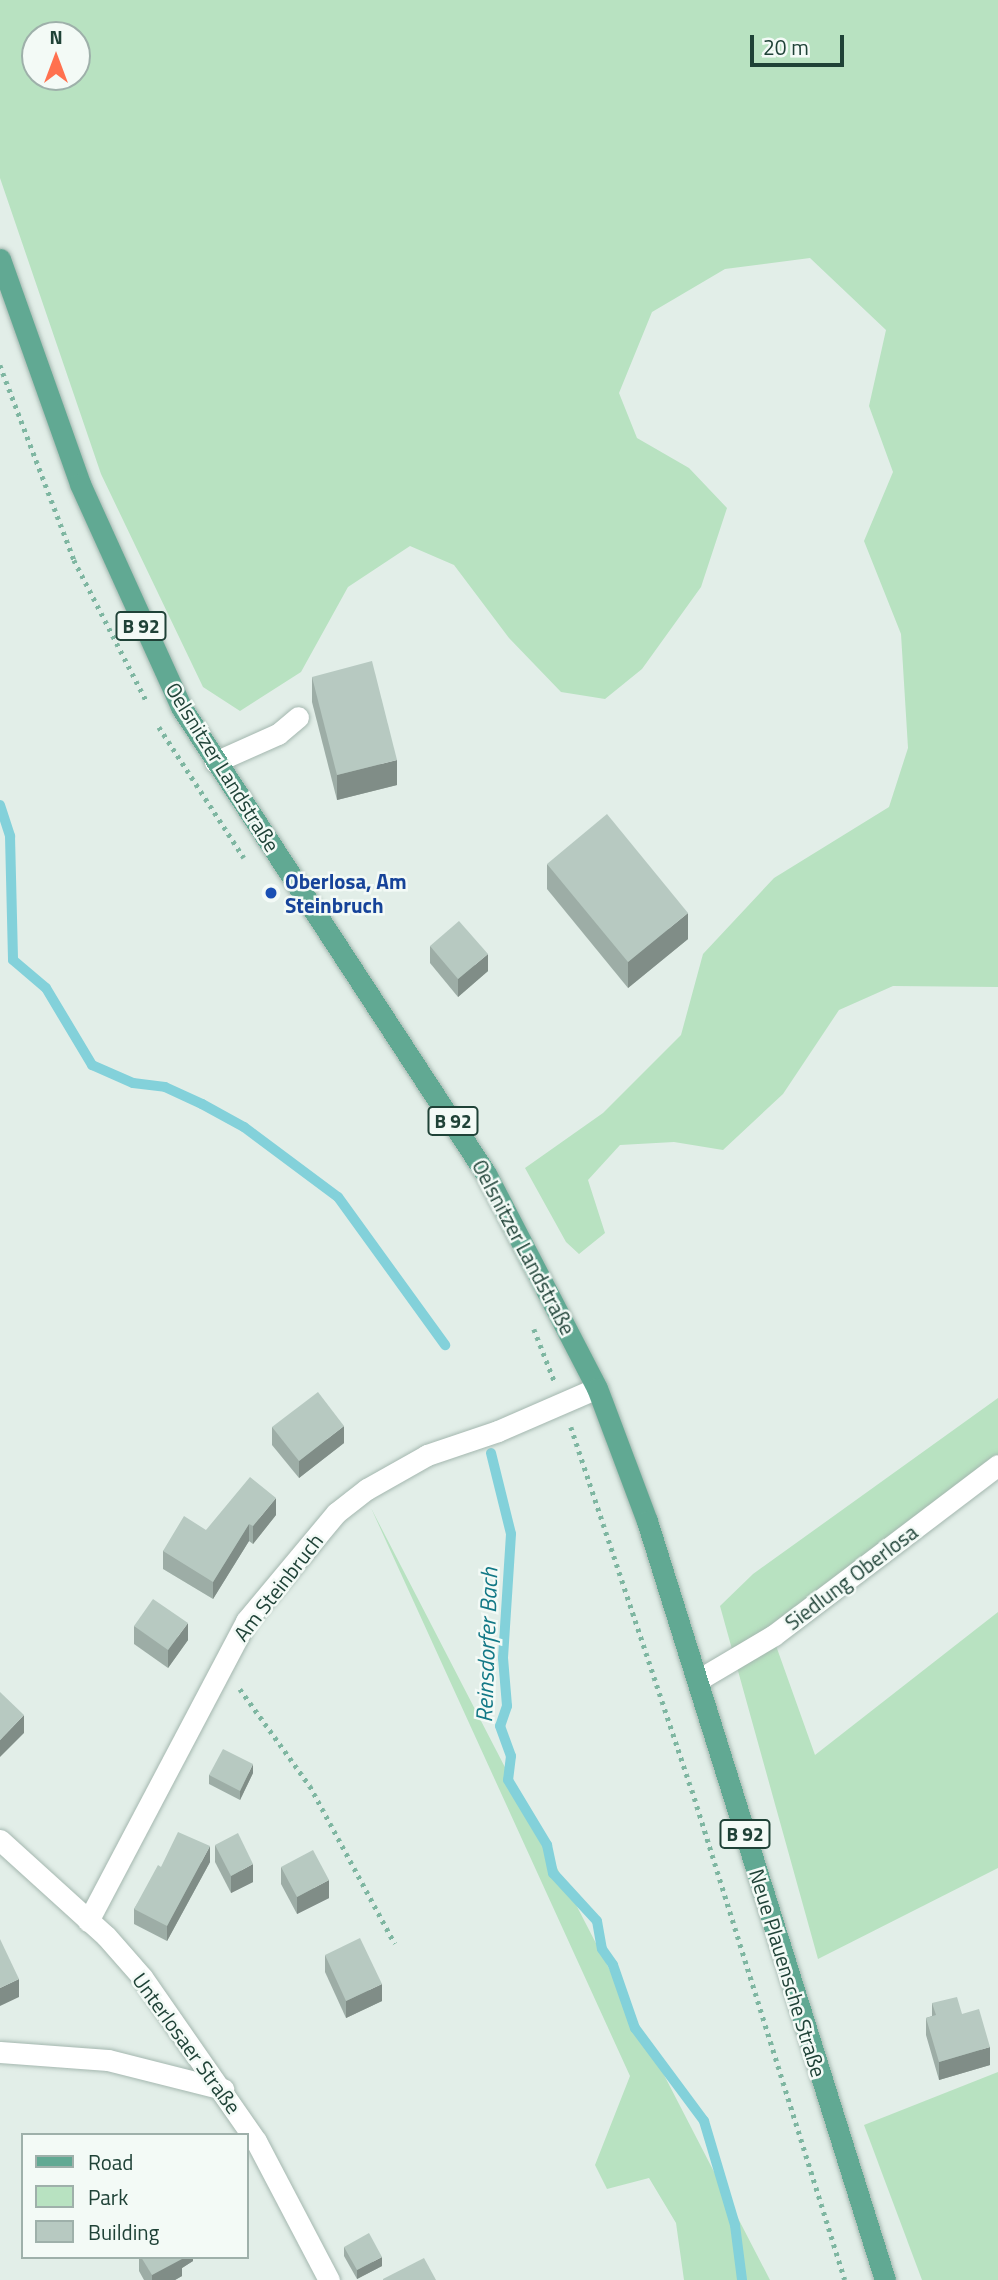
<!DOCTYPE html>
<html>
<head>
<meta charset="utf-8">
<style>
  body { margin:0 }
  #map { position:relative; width:998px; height:2280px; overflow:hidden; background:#e2eee8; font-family:"Titillium Web",sans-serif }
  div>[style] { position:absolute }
  .green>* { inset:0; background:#b8e2c1 }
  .stream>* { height:10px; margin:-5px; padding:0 5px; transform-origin:5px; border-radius:5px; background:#83d1da }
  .path>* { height:4.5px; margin-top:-2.25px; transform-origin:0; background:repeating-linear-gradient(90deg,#7eb6a1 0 3.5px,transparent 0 8.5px) }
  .roads { filter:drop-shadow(0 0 2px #a4b7af) drop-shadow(0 0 2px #a4b7af) }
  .minor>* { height:21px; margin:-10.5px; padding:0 10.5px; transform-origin:10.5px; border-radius:10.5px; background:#fff }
  .major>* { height:21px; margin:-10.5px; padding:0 10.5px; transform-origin:10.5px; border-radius:10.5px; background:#61a993 }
  .wall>* { inset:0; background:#9dada6 }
  .shaded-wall>* { inset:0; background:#808d87 }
  .building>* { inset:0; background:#b7c9c1 }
  .dots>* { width:19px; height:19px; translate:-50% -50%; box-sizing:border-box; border:4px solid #f3faf6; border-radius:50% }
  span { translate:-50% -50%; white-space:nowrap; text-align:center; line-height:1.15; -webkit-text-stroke:5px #f3faf6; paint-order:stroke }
  .shield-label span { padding:2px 5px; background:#f3faf6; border:2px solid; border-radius:5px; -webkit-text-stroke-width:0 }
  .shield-label { font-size:19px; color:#1f4237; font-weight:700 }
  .street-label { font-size:21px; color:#1f4237 }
  .transit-label { font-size:21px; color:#164399; font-weight:700 }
  .left { translate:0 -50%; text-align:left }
  .water-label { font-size:23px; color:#127886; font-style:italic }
  .legend { position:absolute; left:21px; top:2133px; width:228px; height:126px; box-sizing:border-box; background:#f3faf6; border:2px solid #9eb0aa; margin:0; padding:9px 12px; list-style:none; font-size:21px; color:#1f4237 }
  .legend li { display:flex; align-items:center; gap:14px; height:35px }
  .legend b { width:35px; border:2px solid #9eb0aa }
  .north { position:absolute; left:21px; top:21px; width:70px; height:70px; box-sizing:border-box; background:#f3faf6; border:2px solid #9eb0aa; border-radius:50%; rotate:0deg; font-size:19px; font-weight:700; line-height:28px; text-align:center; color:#1f4237 }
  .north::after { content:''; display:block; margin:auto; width:24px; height:32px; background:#ff714f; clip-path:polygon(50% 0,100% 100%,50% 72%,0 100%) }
  .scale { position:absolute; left:750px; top:35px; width:94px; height:32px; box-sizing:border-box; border:4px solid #1f4237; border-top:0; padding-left:9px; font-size:21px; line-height:24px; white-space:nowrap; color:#1f4237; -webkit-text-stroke:5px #f3faf6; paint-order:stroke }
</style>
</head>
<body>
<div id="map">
  <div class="green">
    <i style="clip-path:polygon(evenodd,0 0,998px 0,998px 987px,893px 986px,839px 1010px,783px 1094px,723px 1150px,674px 1142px,620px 1145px,588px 1180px,605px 1233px,579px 1254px,566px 1242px,525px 1168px,603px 1113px,681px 1035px,703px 954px,774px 878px,889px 807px,908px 748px,901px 634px,864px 541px,893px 472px,869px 406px,886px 330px,810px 258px,725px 269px,652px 312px,619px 393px,637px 438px,689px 468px,727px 508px,701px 587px,642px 669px,605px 699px,561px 692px,509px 638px,454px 565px,410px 546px,348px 587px,301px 672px,240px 711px,203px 687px,101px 474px,0 178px,0 0,77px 35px,77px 77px,35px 77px,35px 35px,77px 35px)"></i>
    <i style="clip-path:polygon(998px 1398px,998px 1459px,769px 1626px,815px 1755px,998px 1612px,998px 1868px,818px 1959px,720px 1606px,753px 1574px)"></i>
    <i style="clip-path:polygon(371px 1508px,770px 2280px,684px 2280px,676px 2223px,649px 2178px,607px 2189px,595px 2165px,630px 2076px)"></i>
    <i style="clip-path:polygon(998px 2072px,998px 2280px,922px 2280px,864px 2125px)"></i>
  </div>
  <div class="stream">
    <i style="left:0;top:805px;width:33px;rotate:72deg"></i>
    <i style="left:10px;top:836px;width:124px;rotate:88.6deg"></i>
    <i style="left:13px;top:960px;width:43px;rotate:40.3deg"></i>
    <i style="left:46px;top:988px;width:90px;rotate:59.1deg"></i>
    <i style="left:92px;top:1065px;width:45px;rotate:23.7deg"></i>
    <i style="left:133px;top:1083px;width:32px;rotate:7deg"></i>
    <i style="left:165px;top:1087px;width:41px;rotate:24.7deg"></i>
    <i style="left:202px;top:1104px;width:48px;rotate:28.7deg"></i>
    <i style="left:244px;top:1127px;width:117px;rotate:36.7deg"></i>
    <i style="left:338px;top:1197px;width:183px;rotate:54.1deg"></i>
    <i style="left:491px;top:1453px;width:83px;rotate:76.1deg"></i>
    <i style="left:511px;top:1534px;width:124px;rotate:93.7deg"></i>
    <i style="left:503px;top:1658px;width:48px;rotate:85.2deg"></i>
    <i style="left:507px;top:1706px;width:21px;rotate:109deg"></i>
    <i style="left:500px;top:1726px;width:32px;rotate:70deg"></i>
    <i style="left:511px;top:1756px;width:24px;rotate:97deg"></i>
    <i style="left:508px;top:1780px;width:76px;rotate:59deg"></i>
    <i style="left:547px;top:1845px;width:29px;rotate:78deg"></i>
    <i style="left:553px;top:1873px;width:65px;rotate:47.5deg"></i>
    <i style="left:597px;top:1921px;width:28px;rotate:80deg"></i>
    <i style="left:602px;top:1949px;width:19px;rotate:55deg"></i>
    <i style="left:613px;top:1965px;width:67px;rotate:70.8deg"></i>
    <i style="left:635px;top:2028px;width:116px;rotate:53.4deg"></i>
    <i style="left:704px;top:2121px;width:109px;rotate:73.4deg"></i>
    <i style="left:735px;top:2225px;width:55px;rotate:82.7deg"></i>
  </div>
  <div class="path">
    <i style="left:0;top:365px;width:209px;rotate:69.2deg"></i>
    <i style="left:74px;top:560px;width:157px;rotate:62.8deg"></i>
    <i style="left:159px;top:727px;width:156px;rotate:57deg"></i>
    <i style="left:534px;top:1329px;width:55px;rotate:68.6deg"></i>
    <i style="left:571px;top:1427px;width:383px;rotate:71.6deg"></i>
    <i style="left:692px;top:1790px;width:513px;rotate:72.66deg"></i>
    <i style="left:240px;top:1689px;width:120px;rotate:54.2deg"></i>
    <i style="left:310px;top:1786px;width:179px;rotate:61.7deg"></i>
  </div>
  <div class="roads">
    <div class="minor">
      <i style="left:215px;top:762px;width:69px;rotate:-24deg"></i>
      <i style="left:278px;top:734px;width:26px;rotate:-40deg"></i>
      <i style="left:698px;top:1680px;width:88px;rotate:-30.6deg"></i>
      <i style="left:774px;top:1635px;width:281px;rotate:-37.2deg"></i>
      <i style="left:0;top:1840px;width:143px;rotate:42.2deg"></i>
      <i style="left:106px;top:1936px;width:55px;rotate:48.7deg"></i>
      <i style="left:142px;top:1977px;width:200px;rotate:55.2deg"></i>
      <i style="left:256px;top:2141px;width:157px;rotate:62.3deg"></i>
      <i style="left:88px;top:1921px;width:339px;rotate:-62.2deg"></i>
      <i style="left:246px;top:1621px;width:141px;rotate:-50.2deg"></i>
      <i style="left:336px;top:1513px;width:39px;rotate:-38deg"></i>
      <i style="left:367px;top:1489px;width:69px;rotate:-29.5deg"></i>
      <i style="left:427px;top:1455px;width:75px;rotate:-18.7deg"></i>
      <i style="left:498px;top:1431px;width:108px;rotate:-23.5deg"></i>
      <i style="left:0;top:2052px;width:108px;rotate:4.2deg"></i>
      <i style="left:108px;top:2060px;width:119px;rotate:14.2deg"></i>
    </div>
    <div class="major">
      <i style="left:0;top:259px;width:239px;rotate:70.4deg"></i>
      <i style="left:80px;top:484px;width:245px;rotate:65.6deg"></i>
      <i style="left:181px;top:707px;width:558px;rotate:56.85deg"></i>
      <i style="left:486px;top:1174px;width:241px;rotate:62.6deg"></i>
      <i style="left:597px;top:1388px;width:142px;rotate:69.4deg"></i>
      <i style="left:647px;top:1521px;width:795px;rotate:72.59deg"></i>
    </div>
  </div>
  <div class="wall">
    <i style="clip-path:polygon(312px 677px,397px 785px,337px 800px,312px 702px)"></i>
    <i style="clip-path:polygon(547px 864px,688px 939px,628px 988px,547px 889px)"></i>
    <i style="clip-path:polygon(430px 946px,488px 971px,458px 997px,430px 963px)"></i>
    <i style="clip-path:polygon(272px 1427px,344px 1443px,299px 1478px,272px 1445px)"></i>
    <i style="clip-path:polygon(276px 1515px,253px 1544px,249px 1541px,213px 1599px,163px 1569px,163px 1551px,206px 1530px)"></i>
    <i style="clip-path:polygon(134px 1626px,188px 1640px,168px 1668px,134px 1644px)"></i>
    <i style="clip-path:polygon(253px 1773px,240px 1800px,209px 1784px,209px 1775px)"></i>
    <i style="clip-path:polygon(215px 1845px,253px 1882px,231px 1893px,215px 1862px)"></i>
    <i style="clip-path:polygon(210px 1862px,167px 1941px,134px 1924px,134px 1909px,161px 1867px)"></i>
    <i style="clip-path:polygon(281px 1867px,329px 1898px,297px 1914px,281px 1884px)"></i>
    <i style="clip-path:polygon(325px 1955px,382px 2001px,346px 2018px,325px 1972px)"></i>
    <i style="clip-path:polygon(932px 2003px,962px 2014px,990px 2065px,939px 2080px,926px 2035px,926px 2018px,932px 2016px)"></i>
    <i style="clip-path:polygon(344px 2247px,382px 2266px,357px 2279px,344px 2256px)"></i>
    <i style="clip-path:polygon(139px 2257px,193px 2257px,193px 2261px,182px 2268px,182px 2276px,175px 2280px,144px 2280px,139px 2271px)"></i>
  </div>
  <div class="shaded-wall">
    <i style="clip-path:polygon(397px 760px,397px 785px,337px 800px,337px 775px)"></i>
    <i style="clip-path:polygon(688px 913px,688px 939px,628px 988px,628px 962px)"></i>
    <i style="clip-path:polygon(488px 954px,488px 971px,458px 997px,458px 979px)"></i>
    <i style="clip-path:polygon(344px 1426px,344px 1443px,299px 1478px,299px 1461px)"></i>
    <i style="clip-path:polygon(276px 1498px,276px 1515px,253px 1544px,253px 1526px)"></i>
    <i style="clip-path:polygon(249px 1524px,249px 1541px,213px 1599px,213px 1582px)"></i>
    <i style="clip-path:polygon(188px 1623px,188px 1640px,168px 1668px,168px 1650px)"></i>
    <i style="clip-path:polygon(24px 1715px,24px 1733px,0 1757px,0 1740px)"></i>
    <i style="clip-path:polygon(253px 1764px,253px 1773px,240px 1800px,240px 1791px)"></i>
    <i style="clip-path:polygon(210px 1846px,210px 1862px,167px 1941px,167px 1926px)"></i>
    <i style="clip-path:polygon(253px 1864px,253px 1882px,231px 1893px,231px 1876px)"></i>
    <i style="clip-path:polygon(329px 1880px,329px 1898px,297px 1914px,297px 1897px)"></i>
    <i style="clip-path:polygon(19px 1979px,19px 1997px,0 2006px,0 1988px)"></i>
    <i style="clip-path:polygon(382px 1984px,382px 2001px,346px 2018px,346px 2001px)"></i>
    <i style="clip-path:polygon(990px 2047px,990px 2065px,939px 2080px,939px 2062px)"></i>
    <i style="clip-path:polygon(178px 2257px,193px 2257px,193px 2261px,182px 2268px,182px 2276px,175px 2280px,152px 2280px,152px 2275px)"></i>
    <i style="clip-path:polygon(382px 2257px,382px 2266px,357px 2279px,357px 2270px)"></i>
  </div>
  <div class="building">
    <i style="clip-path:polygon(372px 661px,397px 760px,337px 775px,312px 677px)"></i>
    <i style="clip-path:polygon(607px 814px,688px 913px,628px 962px,547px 864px)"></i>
    <i style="clip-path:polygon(459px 921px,488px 954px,458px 979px,430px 946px)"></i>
    <i style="clip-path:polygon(318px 1392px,344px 1426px,299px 1461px,272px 1427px)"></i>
    <i style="clip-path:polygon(250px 1477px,276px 1498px,253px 1526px,249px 1524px,213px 1582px,163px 1551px,184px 1516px,206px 1530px)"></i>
    <i style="clip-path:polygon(153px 1599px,188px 1623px,168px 1650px,134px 1626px)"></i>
    <i style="clip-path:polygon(0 1692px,24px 1715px,0 1740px)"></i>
    <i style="clip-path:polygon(223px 1749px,253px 1764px,240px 1791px,209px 1775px)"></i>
    <i style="clip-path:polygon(178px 1832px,210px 1846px,167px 1926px,134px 1909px,158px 1865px,161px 1867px)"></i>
    <i style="clip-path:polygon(238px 1833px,253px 1864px,231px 1876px,215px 1845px)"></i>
    <i style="clip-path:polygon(313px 1850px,329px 1880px,297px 1897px,281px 1867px)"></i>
    <i style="clip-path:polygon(360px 1938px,382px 1984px,346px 2001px,325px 1955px)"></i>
    <i style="clip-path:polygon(0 1939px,19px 1979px,0 1988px)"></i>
    <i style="clip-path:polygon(957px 1997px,962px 2014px,979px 2009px,990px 2047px,939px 2062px,926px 2018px,936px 2015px,932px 2003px)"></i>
    <i style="clip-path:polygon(369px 2233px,382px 2257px,357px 2270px,344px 2247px)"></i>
    <i style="clip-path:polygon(141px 2257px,181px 2257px,182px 2259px,152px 2275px)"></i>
    <i style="clip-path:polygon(424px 2258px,436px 2280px,383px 2280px,383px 2279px)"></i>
  </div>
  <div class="dots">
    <i style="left:271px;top:893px;background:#1a4fb4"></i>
  </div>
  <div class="shield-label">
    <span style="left:141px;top:626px">B 92</span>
    <span style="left:453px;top:1121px">B 92</span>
    <span style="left:745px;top:1834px">B 92</span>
  </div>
  <div class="street-label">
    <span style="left:223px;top:767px;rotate:58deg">Oelsnitzer Landstraße</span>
    <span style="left:524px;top:1247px;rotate:62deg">Oelsnitzer Landstraße</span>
    <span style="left:851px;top:1577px;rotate:-37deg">Siedlung Oberlosa</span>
    <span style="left:278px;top:1587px;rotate:-52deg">Am Steinbruch</span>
    <span style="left:788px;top:1973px;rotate:73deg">Neue Plauensche Straße</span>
    <span style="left:187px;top:2043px;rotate:54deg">Unterlosaer Straße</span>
  </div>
  <div class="transit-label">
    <span class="left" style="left:285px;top:893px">Oberlosa, Am<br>Steinbruch</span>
  </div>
  <div class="water-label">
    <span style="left:487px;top:1645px;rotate:-88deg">Reinsdorfer Bach</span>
  </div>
  <ul class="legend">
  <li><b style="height:9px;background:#61a993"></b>Road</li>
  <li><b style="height:19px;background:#b8e2c1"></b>Park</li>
  <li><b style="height:19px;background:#b7c9c1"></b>Building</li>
  </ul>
  <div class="north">N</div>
  <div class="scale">20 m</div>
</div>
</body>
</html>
